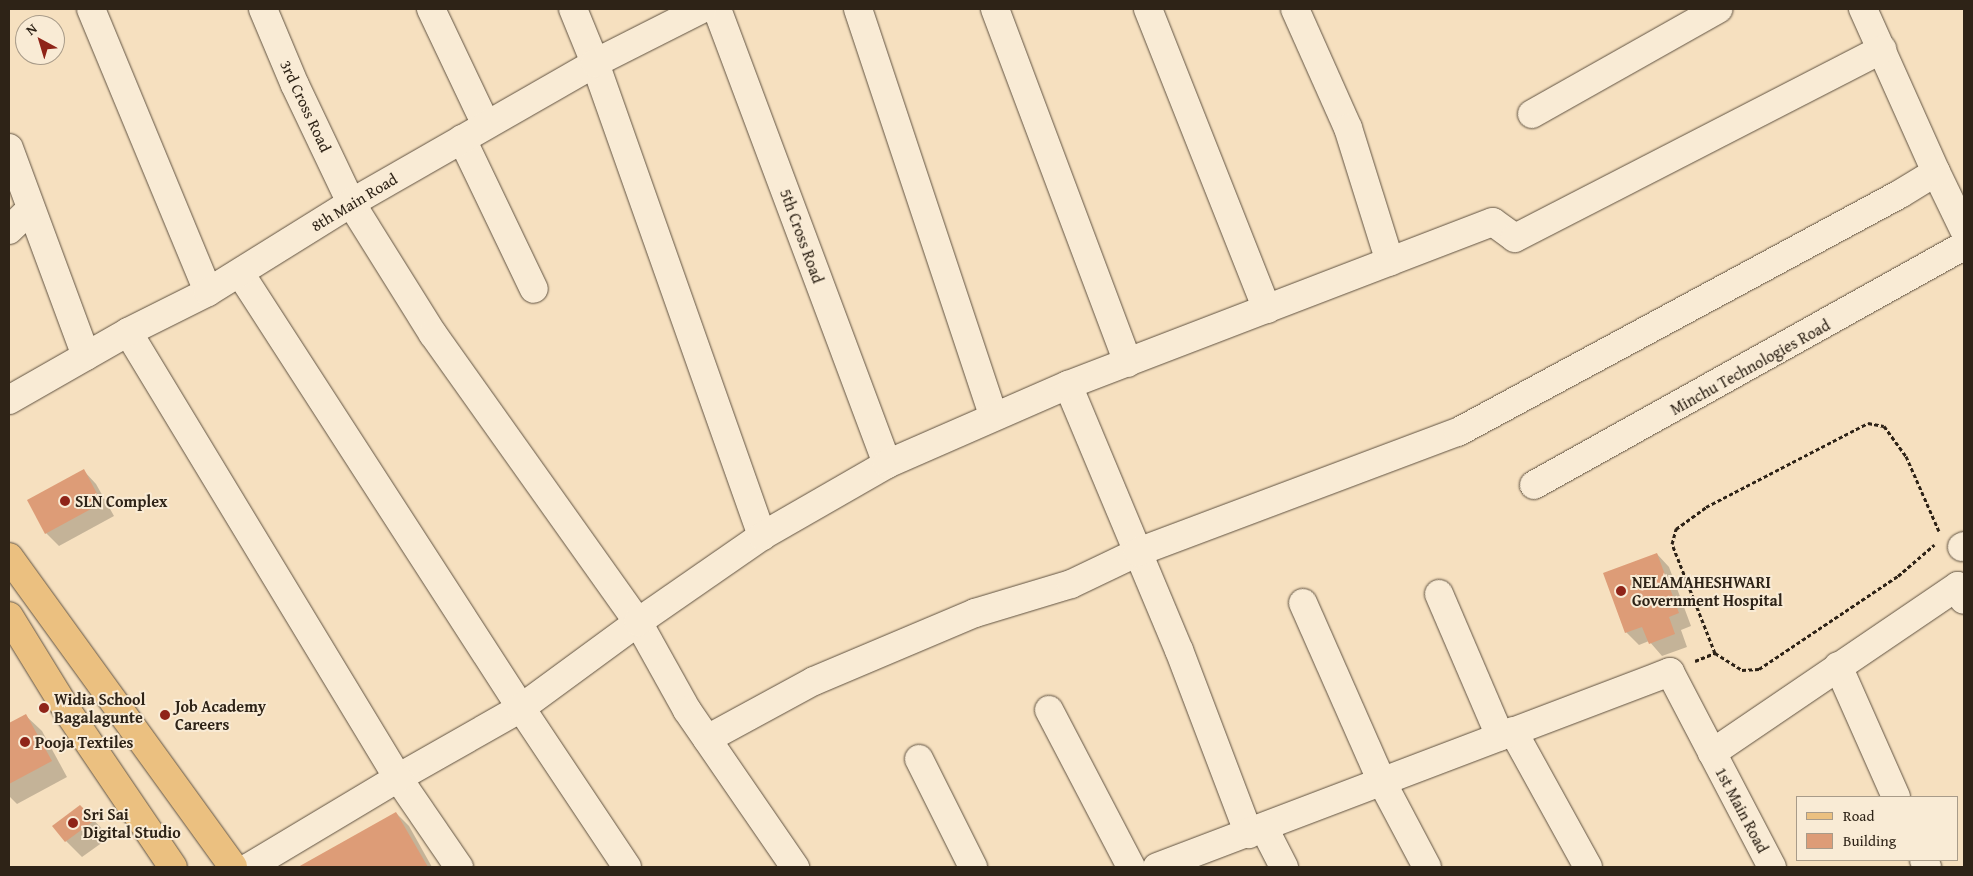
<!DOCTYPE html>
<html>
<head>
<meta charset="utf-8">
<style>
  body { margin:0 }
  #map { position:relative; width:1973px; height:876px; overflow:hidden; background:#f6e0bf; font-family:"Gentium Book Plus",serif }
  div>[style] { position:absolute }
  .shadow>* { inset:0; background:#0003 }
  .building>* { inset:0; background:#dd9c77 }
  .path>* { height:3px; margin-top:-1.5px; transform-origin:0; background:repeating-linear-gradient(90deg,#2e2317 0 4px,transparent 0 6.5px) }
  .roads { filter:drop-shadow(0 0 1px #605241) drop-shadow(0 0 1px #605241) }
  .minor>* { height:28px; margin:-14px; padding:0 14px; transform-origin:14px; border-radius:14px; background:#f9ebd5 }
  .major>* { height:28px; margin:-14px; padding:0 14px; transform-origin:14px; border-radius:14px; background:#ebc080 }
  .dots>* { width:14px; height:14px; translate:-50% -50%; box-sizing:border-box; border:2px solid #f9ebd5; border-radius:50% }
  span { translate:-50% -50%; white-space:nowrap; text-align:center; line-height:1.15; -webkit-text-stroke:4px #f9ebd5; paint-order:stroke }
  .street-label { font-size:16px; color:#2e2317 }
  .poi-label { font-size:16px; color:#2e2317; font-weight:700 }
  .left { translate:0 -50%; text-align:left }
  .frame { position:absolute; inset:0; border:10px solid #2e2317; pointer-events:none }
  .legend { position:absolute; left:1796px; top:796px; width:162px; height:65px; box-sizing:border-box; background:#f9ebd5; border:1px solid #a89b89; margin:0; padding:6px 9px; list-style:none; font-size:15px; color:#2e2317 }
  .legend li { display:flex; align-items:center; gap:10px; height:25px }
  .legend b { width:25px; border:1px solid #a89b89 }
  .north { position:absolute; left:15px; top:15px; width:50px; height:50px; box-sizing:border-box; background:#f9ebd5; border:1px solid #a89b89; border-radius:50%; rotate:321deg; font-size:14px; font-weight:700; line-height:20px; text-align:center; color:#2e2317 }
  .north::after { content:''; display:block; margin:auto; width:18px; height:22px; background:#8f2418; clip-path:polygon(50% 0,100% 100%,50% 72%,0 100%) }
</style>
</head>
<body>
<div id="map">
  <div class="shadow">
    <i style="clip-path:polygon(84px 471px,96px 484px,114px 516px,59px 546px,46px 533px)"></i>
    <i style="clip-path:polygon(1657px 554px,1669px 567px,1691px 626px,1681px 630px,1687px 647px,1662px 656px,1649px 641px,1639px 645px,1626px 632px)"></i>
    <i style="clip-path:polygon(25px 715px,42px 731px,67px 777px,17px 804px,9px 796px,9px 725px)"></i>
    <i style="clip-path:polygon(80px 806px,110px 837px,82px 857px,66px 841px)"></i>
    <i style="clip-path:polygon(396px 813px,409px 826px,432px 867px,300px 867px)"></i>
  </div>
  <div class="building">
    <i style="clip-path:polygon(84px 469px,102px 503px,45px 534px,27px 500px)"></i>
    <i style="clip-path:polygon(1657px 553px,1679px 613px,1669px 617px,1675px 634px,1649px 644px,1642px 627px,1625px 633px,1603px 573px)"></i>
    <i style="clip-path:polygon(26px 714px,52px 761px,9px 784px,9px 723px)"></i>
    <i style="clip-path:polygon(80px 805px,95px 820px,65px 842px,52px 826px)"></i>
    <i style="clip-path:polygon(396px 812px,428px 867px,298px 867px)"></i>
  </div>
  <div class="path">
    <i style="left:1715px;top:653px;width:32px;rotate:32deg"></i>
    <i style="left:1742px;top:670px;width:17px;rotate:-3deg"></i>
    <i style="left:1759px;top:669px;width:167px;rotate:-33.8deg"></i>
    <i style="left:1898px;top:576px;width:48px;rotate:-40.7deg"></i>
    <i style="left:1695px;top:661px;width:22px;rotate:-22deg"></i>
    <i style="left:1715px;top:653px;width:117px;rotate:-111.5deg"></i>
    <i style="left:1672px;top:544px;width:16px;rotate:-75deg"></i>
    <i style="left:1676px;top:529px;width:37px;rotate:-36deg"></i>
    <i style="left:1706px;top:507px;width:182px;rotate:-27.4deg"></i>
    <i style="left:1868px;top:423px;width:16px;rotate:11deg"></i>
    <i style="left:1884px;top:426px;width:37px;rotate:54deg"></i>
    <i style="left:1906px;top:456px;width:82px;rotate:66.3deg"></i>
  </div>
  <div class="roads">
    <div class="minor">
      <i style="left:91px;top:9px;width:306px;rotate:67.5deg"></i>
      <i style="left:263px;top:9px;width:82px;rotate:67.2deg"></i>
      <i style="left:295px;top:85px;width:131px;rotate:64.6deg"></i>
      <i style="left:351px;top:203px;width:155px;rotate:58deg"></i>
      <i style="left:433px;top:334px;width:354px;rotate:54.6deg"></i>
      <i style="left:638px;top:622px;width:101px;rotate:60.9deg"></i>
      <i style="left:687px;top:710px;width:191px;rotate:55.5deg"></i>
      <i style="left:431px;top:9px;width:128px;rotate:64.6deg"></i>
      <i style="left:573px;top:9px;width:58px;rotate:67.8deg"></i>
      <i style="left:595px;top:63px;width:502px;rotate:70.55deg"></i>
      <i style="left:717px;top:9px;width:486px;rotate:69.5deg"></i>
      <i style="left:858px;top:9px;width:428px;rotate:71.6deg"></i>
      <i style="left:995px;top:9px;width:378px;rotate:69.4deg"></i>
      <i style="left:1148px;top:9px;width:323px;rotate:68.4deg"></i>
      <i style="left:1295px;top:9px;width:130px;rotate:66deg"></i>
      <i style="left:1348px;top:128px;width:140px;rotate:72.6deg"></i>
      <i style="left:1532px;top:114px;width:214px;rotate:-29.4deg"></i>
      <i style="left:462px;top:139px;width:166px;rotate:64.4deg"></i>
      <i style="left:9px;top:148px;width:222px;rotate:69.7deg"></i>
      <i style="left:1936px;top:172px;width:64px;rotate:64.2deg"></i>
      <i style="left:9px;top:230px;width:30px;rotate:-44deg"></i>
      <i style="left:240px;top:273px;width:518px;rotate:57.14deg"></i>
      <i style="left:521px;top:708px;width:142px;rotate:150.4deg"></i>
      <i style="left:398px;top:778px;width:108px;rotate:55.6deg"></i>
      <i style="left:128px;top:332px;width:521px;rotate:58.81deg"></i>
      <i style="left:398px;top:778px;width:174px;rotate:149.1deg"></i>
      <i style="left:1068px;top:385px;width:287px;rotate:67.3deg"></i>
      <i style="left:1179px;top:650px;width:197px;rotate:69.2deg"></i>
      <i style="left:9px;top:400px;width:137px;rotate:-29.7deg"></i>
      <i style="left:128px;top:332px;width:89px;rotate:-26.6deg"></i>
      <i style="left:208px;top:292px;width:168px;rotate:-31.9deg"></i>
      <i style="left:351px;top:203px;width:281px;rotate:-29.8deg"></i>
      <i style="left:595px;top:63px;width:120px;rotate:-26.8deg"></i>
      <i style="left:1534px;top:485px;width:492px;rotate:-29.1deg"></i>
      <i style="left:1962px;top:547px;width:2px;rotate:-27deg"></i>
      <i style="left:1439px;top:594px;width:155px;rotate:66.8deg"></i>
      <i style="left:1303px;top:603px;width:196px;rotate:66.2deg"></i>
      <i style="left:1382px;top:782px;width:96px;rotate:62.1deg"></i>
      <i style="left:1838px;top:666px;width:143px;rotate:66.1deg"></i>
      <i style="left:1049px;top:710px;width:177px;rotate:62.4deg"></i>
      <i style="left:1513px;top:731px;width:155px;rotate:61.1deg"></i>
      <i style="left:707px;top:739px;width:122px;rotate:-28.5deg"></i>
      <i style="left:814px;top:681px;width:175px;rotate:-22.9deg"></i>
      <i style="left:975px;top:613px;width:100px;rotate:-16.8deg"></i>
      <i style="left:1071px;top:584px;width:74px;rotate:-25.5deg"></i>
      <i style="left:1138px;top:552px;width:342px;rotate:-20.6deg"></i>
      <i style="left:1458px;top:432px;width:502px;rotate:-28.3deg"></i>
      <i style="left:1900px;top:194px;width:42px;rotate:-31.4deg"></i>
      <i style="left:1936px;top:172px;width:179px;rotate:-114.1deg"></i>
      <i style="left:1712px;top:753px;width:297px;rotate:-34.2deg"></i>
      <i style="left:1958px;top:586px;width:15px;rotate:67deg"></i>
      <i style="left:919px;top:759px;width:121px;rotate:63.4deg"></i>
      <i style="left:1264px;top:828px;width:44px;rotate:62.9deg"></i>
      <i style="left:1924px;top:860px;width:8px;rotate:67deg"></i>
      <i style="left:627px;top:867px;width:191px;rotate:-123.7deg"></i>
      <i style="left:521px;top:708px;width:145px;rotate:-36.3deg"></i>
      <i style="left:638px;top:622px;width:151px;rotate:-34.7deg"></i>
      <i style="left:762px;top:536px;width:144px;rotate:-29.9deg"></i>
      <i style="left:887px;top:464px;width:197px;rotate:-23.6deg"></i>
      <i style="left:1068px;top:385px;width:455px;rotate:-21deg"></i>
      <i style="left:1493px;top:222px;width:27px;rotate:36deg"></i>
      <i style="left:1515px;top:238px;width:413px;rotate:-27.2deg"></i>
      <i style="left:1157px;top:867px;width:549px;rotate:-20.81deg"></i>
      <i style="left:1670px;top:672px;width:220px;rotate:62.4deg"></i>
    </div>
    <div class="major">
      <i style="left:9px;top:557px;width:382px;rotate:54.1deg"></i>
      <i style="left:9px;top:616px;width:113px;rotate:58.4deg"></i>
      <i style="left:68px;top:712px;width:187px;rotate:55.9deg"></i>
    </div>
  </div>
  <div class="dots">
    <i style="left:65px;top:501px;background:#8f2418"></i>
    <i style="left:1621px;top:591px;background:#8f2418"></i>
    <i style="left:44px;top:708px;background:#8f2418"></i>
    <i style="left:165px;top:715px;background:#8f2418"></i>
    <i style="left:25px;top:742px;background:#8f2418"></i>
    <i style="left:73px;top:823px;background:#8f2418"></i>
  </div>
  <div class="street-label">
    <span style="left:306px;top:106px;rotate:65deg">3rd Cross Road</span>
    <span style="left:354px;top:202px;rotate:-31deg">8th Main Road</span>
    <span style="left:802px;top:236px;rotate:70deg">5th Cross Road</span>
    <span style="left:1750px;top:367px;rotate:-29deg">Minchu Technologies Road</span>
    <span style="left:1742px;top:810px;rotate:62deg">1st Main Road</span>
  </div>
  <div class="poi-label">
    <span class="left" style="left:75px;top:501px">SLN Complex</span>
    <span class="left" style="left:1632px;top:591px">NELAMAHESHWARI<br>Government Hospital</span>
    <span class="left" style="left:54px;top:708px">Widia School<br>Bagalagunte</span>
    <span class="left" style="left:175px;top:715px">Job Academy<br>Careers</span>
    <span class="left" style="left:35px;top:742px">Pooja Textiles</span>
    <span class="left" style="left:83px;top:823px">Sri Sai<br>Digital Studio</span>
  </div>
  <div class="frame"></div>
  <ul class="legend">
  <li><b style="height:6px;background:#ebc080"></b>Road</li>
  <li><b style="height:14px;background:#dd9c77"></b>Building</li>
  </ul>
  <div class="north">N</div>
</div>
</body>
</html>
